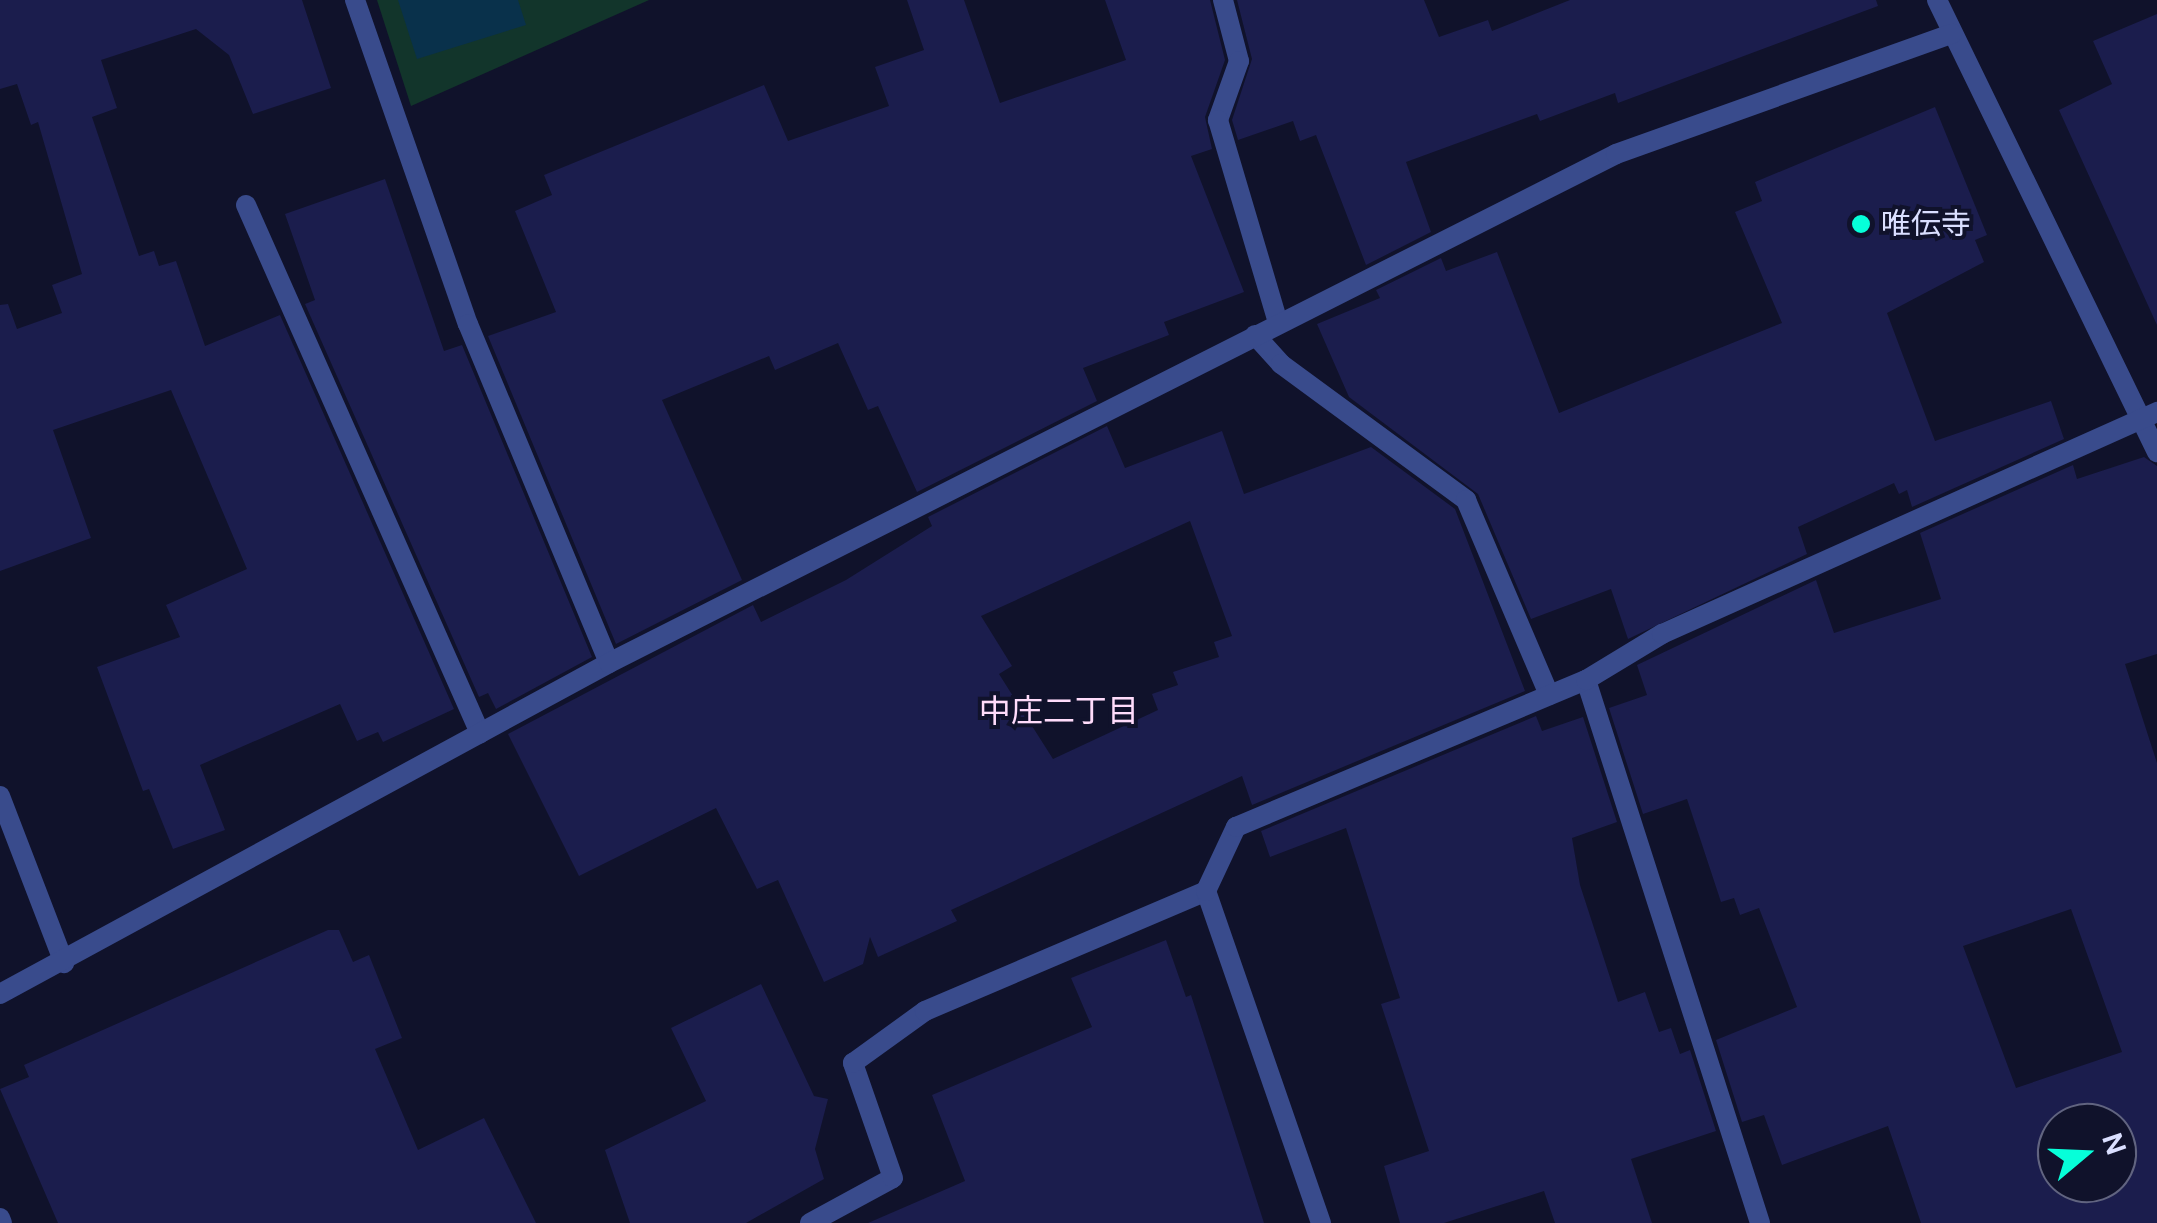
<!DOCTYPE html>
<html>
<head>
<meta charset="utf-8">
<style>
  body { margin:0 }
  #map { position:relative; width:2157px; height:1223px; overflow:hidden; background:#10122b; font-family:"DM Sans","Noto Sans JP",sans-serif }
  div>[style] { position:absolute }
  .green>* { inset:0; background:#12352b }
  .water>* { inset:0; background:#09314b }
  .building>* { inset:0; background:#1b1d4d }
  .service>* { height:20px; margin:-10px; padding:0 10px; transform-origin:10px; border-radius:10px; background:#394b8c }
  .minor>* { height:20px; margin:-10px; padding:0 10px; transform-origin:10px; border-radius:10px; background:#394b8c }
  .dots>* { width:28px; height:28px; translate:-50% -50%; box-sizing:border-box; border:5px solid #10122b; border-radius:50% }
  span { translate:-50% -50%; white-space:nowrap; text-align:center; line-height:1.15; -webkit-text-stroke:8px #10122b; paint-order:stroke }
  .poi-label { font-size:30px; color:#dadfff }
  .left { translate:0 -50%; text-align:left }
  .neighbourhood-label { font-size:32px; color:#ffdcfb }
  .north { position:absolute; left:2037px; top:1103px; width:100px; height:100px; box-sizing:border-box; background:#10122b; border:2px solid #616480; border-radius:50%; rotate:71deg; font-size:28px; font-weight:700; line-height:40px; text-align:center; color:#dadfff }
  .north::after { content:''; display:block; margin:auto; width:35px; height:45px; background:#06ffd9; clip-path:polygon(50% 0,100% 100%,50% 72%,0 100%) }
</style>
</head>
<body>
<div id="map">
  <div class="green">
    <i style="clip-path:polygon(377px 0,649px 0,411px 106px)"></i>
  </div>
  <div class="water">
    <i style="clip-path:polygon(398px 0,518px 0,526px 25px,417px 59px)"></i>
  </div>
  <div class="building">
    <i style="clip-path:polygon(0 0,302px 0,331px 88px,253px 114px,229px 55px,196px 29px,101px 60px,117px 108px,92px 117px,139px 256px,154px 251px,159px 266px,176px 261px,205px 346px,280px 315px,454px 709px,383px 742px,378px 732px,357px 741px,340px 704px,200px 765px,225px 830px,173px 849px,149px 789px,143px 791px,97px 667px,180px 637px,166px 605px,247px 569px,171px 390px,53px 430px,91px 538px,0 571px,0 305px,8px 304px,17px 329px,62px 313px,52px 285px,82px 274px,38px 122px,31px 125px,17px 84px,0 89px)"></i>
    <i style="clip-path:polygon(907px 0,964px 0,1000px 103px,1126px 60px,1105px 0,1210px 0,1225px 60px,1205px 117px,1212px 149px,1191px 156px,1244px 292px,1164px 322px,1169px 335px,1083px 368px,1097px 401px,917px 492px,878px 406px,868px 410px,838px 343px,775px 370px,769px 356px,662px 400px,742px 580px,616px 644px,488px 336px,556px 312px,515px 211px,552px 195px,544px 175px,764px 85px,788px 141px,889px 106px,875px 67px,924px 50px)"></i>
    <i style="clip-path:polygon(1237px 0,1424px 0,1439px 37px,1488px 20px,1492px 31px,1570px 0,1876px 0,1878px 6px,1618px 103px,1615px 93px,1540px 121px,1537px 114px,1406px 162px,1431px 232px,1366px 265px,1316px 135px,1300px 141px,1293px 121px,1238px 140px,1232px 120px,1252px 59px)"></i>
    <i style="clip-path:polygon(2157px 14px,2157px 325px,2059px 110px,2112px 84px,2093px 41px)"></i>
    <i style="clip-path:polygon(1935px 107px,1987px 235px,1975px 240px,1984px 262px,1887px 313px,1935px 441px,2051px 401px,2064px 439px,1912px 507px,1907px 490px,1899px 494px,1894px 483px,1798px 527px,1807px 554px,1628px 639px,1611px 589px,1531px 619px,1478px 494px,1349px 397px,1317px 324px,1380px 298px,1376px 290px,1441px 258px,1446px 271px,1497px 252px,1559px 413px,1782px 323px,1735px 212px,1762px 201px,1755px 182px)"></i>
    <i style="clip-path:polygon(385px 179px,444px 351px,462px 345px,592px 657px,496px 709px,488px 693px,479px 697px,305px 304px,315px 300px,285px 214px)"></i>
    <i style="clip-path:polygon(evenodd,1107px 426px,1125px 468px,1222px 431px,1244px 494px,1371px 447px,1455px 509px,1525px 691px,1252px 805px,1242px 776px,951px 910px,957px 921px,878px 957px,870px 937px,863px 964px,824px 982px,778px 880px,757px 889px,716px 808px,579px 876px,508px 734px,753px 605px,761px 622px,846px 580px,932px 526px,928px 517px,1107px 426px,1190px 521px,1232px 636px,1214px 642px,1219px 657px,1173px 672px,1178px 685px,1152px 694px,1158px 710px,1053px 759px,999px 674px,1012px 666px,981px 616px,1190px 521px)"></i>
    <i style="clip-path:polygon(evenodd,2144px 457px,2157px 466px,2157px 654px,2125px 664px,2157px 763px,2157px 1223px,1921px 1223px,1888px 1126px,1782px 1165px,1764px 1115px,1742px 1122px,1716px 1040px,1797px 1007px,1759px 908px,1740px 915px,1734px 898px,1721px 902px,1687px 799px,1643px 814px,1609px 708px,1647px 695px,1637px 665px,1816px 580px,1834px 633px,1941px 599px,1920px 533px,2073px 465px,2077px 479px,2144px 457px,2071px 909px,2122px 1052px,2016px 1088px,1963px 946px,2071px 909px,2144px 457px,2057px 1123px,2117px 1123px,2117px 1183px,2057px 1183px,2057px 1123px)"></i>
    <i style="clip-path:polygon(1536px 716px,1542px 731px,1583px 717px,1617px 822px,1572px 838px,1580px 885px,1618px 1002px,1645px 992px,1659px 1032px,1671px 1028px,1680px 1054px,1690px 1050px,1716px 1131px,1631px 1159px,1652px 1223px,1555px 1223px,1544px 1191px,1444px 1223px,1400px 1223px,1384px 1166px,1429px 1151px,1381px 1004px,1400px 998px,1346px 828px,1270px 857px,1261px 831px)"></i>
    <i style="clip-path:polygon(328px 930px,339px 930px,353px 962px,369px 955px,402px 1038px,375px 1049px,418px 1150px,484px 1118px,536px 1223px,58px 1223px,0 1089px,29px 1077px,24px 1065px)"></i>
    <i style="clip-path:polygon(1166px 940px,1186px 997px,1191px 995px,1264px 1223px,868px 1223px,965px 1181px,932px 1095px,1092px 1027px,1071px 978px)"></i>
    <i style="clip-path:polygon(761px 984px,814px 1096px,828px 1099px,815px 1149px,824px 1179px,746px 1223px,630px 1223px,605px 1150px,706px 1101px,671px 1028px)"></i>
  </div>
  <div class="service">
    <i style="left:355px;top:0;width:343px;rotate:70.8deg"></i>
    <i style="left:468px;top:324px;width:367px;rotate:67.4deg"></i>
    <i style="left:246px;top:205px;width:578px;rotate:66.1deg"></i>
    <i style="left:1255px;top:335px;width:39px;rotate:48deg"></i>
    <i style="left:1281px;top:364px;width:230px;rotate:36.3deg"></i>
    <i style="left:1466px;top:500px;width:212px;rotate:66.9deg"></i>
    <i style="left:0;top:796px;width:179px;rotate:69deg"></i>
    <i style="left:810px;top:1223px;width:94px;rotate:-28.5deg"></i>
    <i style="left:893px;top:1178px;width:122px;rotate:-109.2deg"></i>
    <i style="left:853px;top:1063px;width:89px;rotate:-35.8deg"></i>
    <i style="left:925px;top:1011px;width:306px;rotate:-23.1deg"></i>
  </div>
  <div class="minor">
    <i style="left:1223px;top:0;width:63px;rotate:75.3deg"></i>
    <i style="left:1239px;top:61px;width:63px;rotate:109.6deg"></i>
    <i style="left:1218px;top:120px;width:212px;rotate:73.5deg"></i>
    <i style="left:1937px;top:0;width:503px;rotate:64.05deg"></i>
    <i style="left:1586px;top:680px;width:570px;rotate:72.23deg"></i>
    <i style="left:0;top:994px;width:693px;rotate:-28.52deg"></i>
    <i style="left:609px;top:663px;width:1128px;rotate:-26.81deg"></i>
    <i style="left:1616px;top:154px;width:357px;rotate:-19.7deg"></i>
    <i style="left:0;top:1218px;width:5px;rotate:68deg"></i>
    <i style="left:1321px;top:1223px;width:351px;rotate:-109.1deg"></i>
    <i style="left:1206px;top:891px;width:71px;rotate:-64.9deg"></i>
    <i style="left:1236px;top:827px;width:380px;rotate:-22.8deg"></i>
    <i style="left:1586px;top:680px;width:89px;rotate:-31.2deg"></i>
    <i style="left:1662px;top:634px;width:543px;rotate:-24.16deg"></i>
  </div>
  <div class="dots">
    <i style="left:1861px;top:224px;background:#06ffd9"></i>
  </div>
  <div class="poi-label">
    <span class="left" style="left:1881px;top:224px">唯伝寺</span>
  </div>
  <div class="neighbourhood-label">
    <span style="left:1059px;top:711px">中庄二丁目</span>
  </div>
  <div class="north">N</div>
</div>
</body>
</html>
